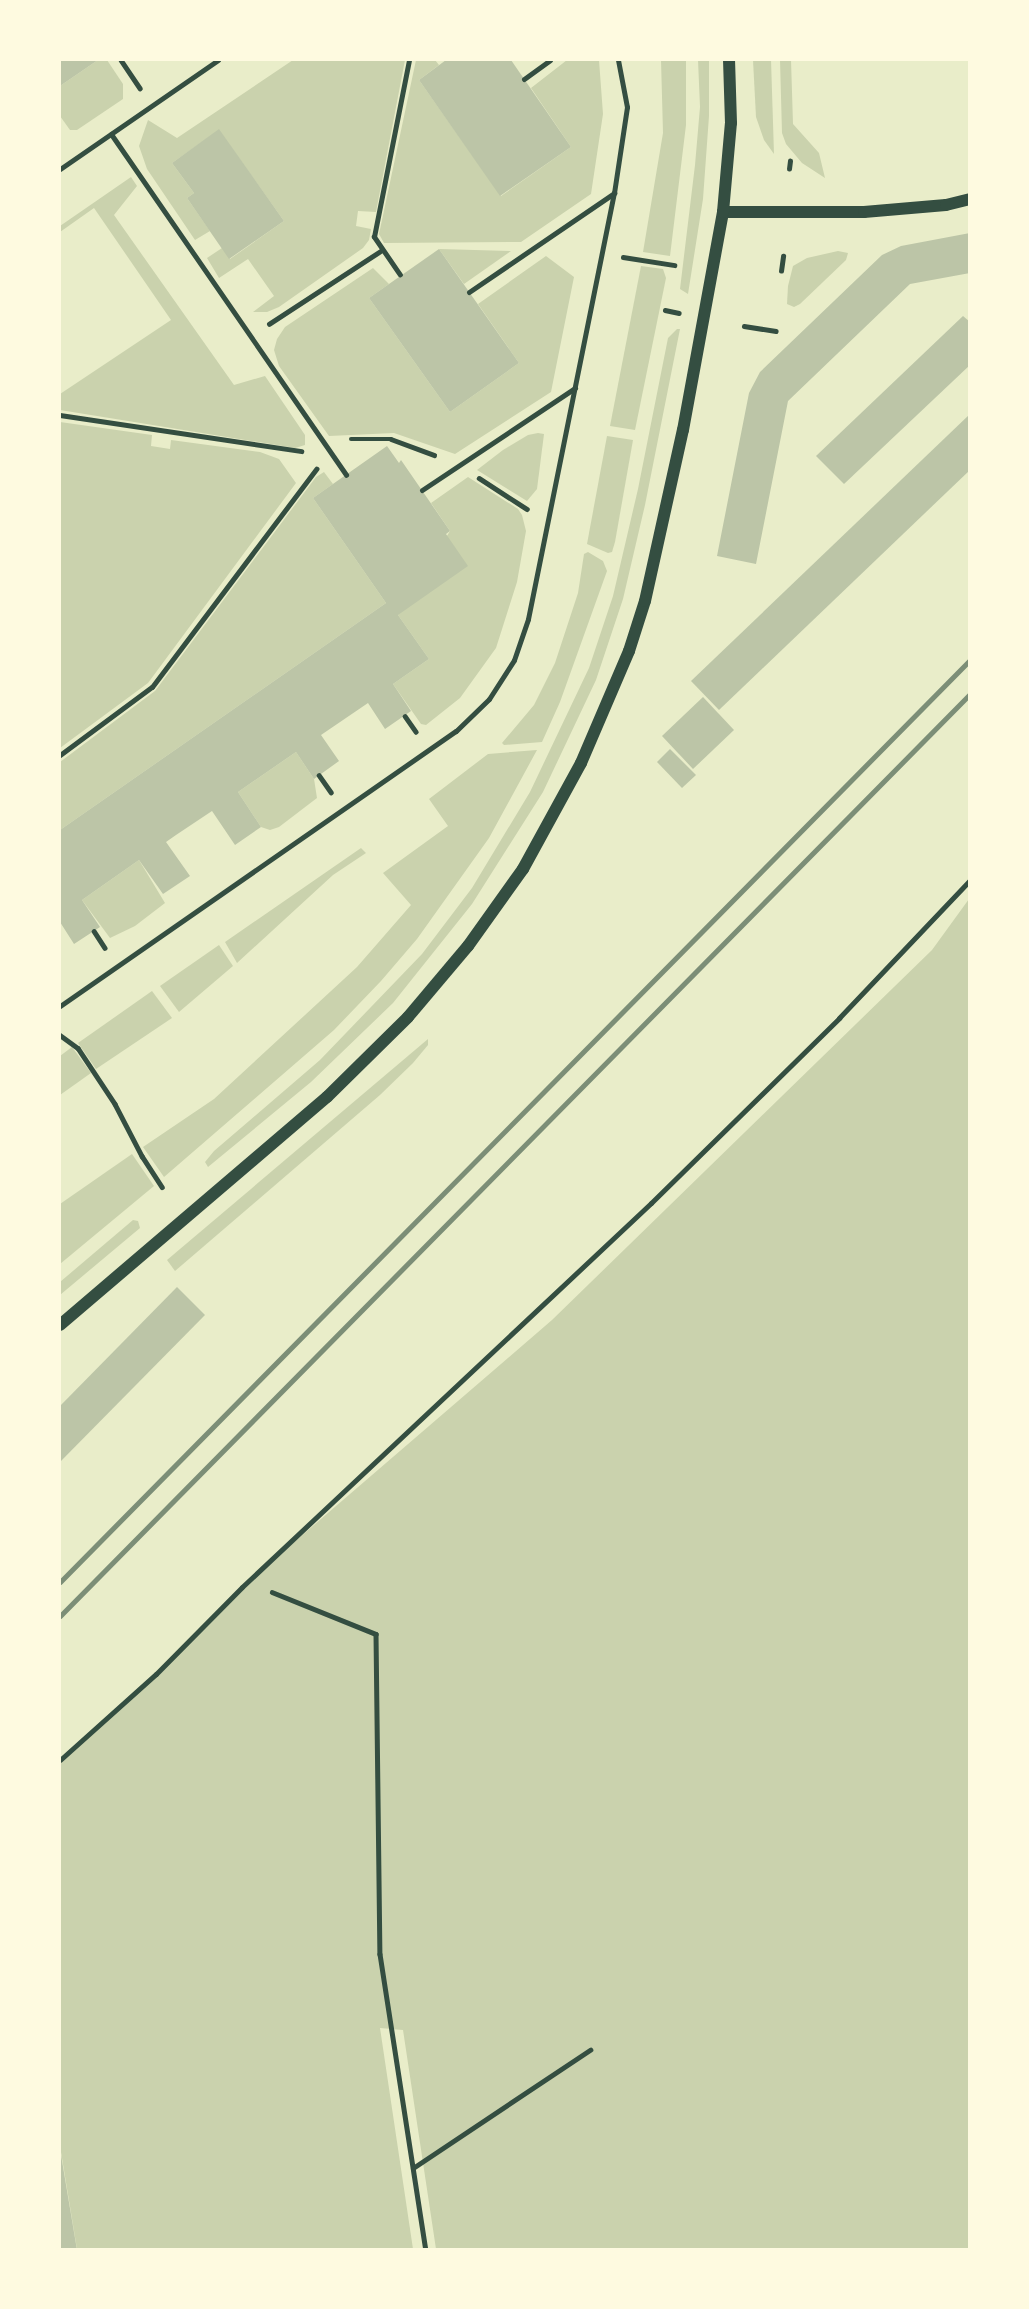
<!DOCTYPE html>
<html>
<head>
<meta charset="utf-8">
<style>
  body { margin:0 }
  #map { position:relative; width:1029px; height:2309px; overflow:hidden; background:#e9edc9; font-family:"Alegreya Sans",sans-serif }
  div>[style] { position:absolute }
  .green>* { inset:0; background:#cad2ad }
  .building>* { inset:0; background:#bcc5a7 }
  .path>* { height:4.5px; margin:-2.25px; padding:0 2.25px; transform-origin:2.25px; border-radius:2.25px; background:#344e41 }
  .service>* { height:5px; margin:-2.5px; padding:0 2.5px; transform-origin:2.5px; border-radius:2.5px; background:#344e41 }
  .tertiary>* { height:12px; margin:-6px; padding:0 6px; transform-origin:6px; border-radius:6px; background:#344e41 }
  .rail>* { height:5px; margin:-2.5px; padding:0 2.5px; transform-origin:2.5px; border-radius:2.5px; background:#7c8e77 }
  span { translate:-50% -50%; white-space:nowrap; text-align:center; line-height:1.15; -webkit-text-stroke:5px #fefae0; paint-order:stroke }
  .frame { position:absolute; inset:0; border:61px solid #fefae0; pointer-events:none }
</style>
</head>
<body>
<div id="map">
  <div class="green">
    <i style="clip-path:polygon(98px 60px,107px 60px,123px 84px,123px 99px,77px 130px,70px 130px,60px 116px,60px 86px)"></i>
    <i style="clip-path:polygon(293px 60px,405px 60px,376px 212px,358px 211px,356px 226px,371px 229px,369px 240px,363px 248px,279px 307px,267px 312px,253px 312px,274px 296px,248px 259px,219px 278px,207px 258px,222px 248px,230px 259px,284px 221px,219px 130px,172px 163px,194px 193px,187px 198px,210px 231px,195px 240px,147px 169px,139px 146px,148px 120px,177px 138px)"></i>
    <i style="clip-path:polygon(416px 60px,435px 60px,439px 65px,419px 80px,501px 196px,571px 147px,531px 88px,567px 60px,599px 60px,603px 114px,591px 194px,521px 242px,384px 243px,379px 234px)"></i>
    <i style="clip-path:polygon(661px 60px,686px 60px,686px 125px,670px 256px,643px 252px,663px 133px)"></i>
    <i style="clip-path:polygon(698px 60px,709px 60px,709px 116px,703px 199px,688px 294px,680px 289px,695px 165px,700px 107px)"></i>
    <i style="clip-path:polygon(753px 60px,771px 60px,774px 154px,764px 140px,756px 117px)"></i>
    <i style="clip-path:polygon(780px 60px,791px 60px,793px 124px,819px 153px,825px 178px,802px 163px,786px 144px,782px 133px)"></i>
    <i style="clip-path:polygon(131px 177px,137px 186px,114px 215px,234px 385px,265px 376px,305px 435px,305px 445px,295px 448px,60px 410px,60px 394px,171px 320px,94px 208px,60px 232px,60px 226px)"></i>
    <i style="clip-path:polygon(439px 249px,511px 251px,464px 284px)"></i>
    <i style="clip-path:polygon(838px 251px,848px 253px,846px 260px,800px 304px,794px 307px,787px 304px,788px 286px,793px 266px,807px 258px)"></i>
    <i style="clip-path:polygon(546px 256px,574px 277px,551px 392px,455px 454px,394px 433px,329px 436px,279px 366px,274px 350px,277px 339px,285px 327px,373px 268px,389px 284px,369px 298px,450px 412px,519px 363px,478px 304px)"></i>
    <i style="clip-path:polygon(641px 266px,663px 269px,666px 278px,635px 430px,610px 426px)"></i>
    <i style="clip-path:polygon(677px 329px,680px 329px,645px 505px,623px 599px,596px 680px,543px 792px,472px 904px,393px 1003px,311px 1082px,208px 1167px,205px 1162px,214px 1151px,320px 1060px,422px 954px,472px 888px,530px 792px,589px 668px,613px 596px,638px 489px,668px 338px)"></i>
    <i style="clip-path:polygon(60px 422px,152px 435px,151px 446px,170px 449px,171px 440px,260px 452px,279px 459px,296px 483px,148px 683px,60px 748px)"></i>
    <i style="clip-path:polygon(538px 433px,544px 434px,537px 489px,527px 501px,477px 470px,503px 450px,528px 435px)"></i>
    <i style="clip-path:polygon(607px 436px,633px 440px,615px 542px,612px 552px,608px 553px,587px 544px)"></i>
    <i style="clip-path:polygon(324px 472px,333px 484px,313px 498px,386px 603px,60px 830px,60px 762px,155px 691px,316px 477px)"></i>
    <i style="clip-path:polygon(468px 477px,518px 509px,522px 515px,526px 531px,517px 582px,496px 648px,460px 698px,426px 725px,421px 724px,393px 684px,429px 659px,398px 615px,450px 531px,431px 503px)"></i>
    <i style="clip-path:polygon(588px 552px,603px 561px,607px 571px,560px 702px,542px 742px,504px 745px,502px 743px,534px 705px,555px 663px,578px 593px,584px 554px)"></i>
    <i style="clip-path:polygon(537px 750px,489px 838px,417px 939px,381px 981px,334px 1030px,164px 1177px,143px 1147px,214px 1099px,357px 967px,411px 905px,383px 873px,448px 826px,429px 799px,488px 754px)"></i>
    <i style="clip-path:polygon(296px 752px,314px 779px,317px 798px,279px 827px,270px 830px,261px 827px,238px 792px)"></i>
    <i style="clip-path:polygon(361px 848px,366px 853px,333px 875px,237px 963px,225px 942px)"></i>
    <i style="clip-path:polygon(139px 860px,165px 903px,135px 926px,110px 938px,82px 900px)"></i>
    <i style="clip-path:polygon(969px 899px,969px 2249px,436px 2249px,403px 2030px,380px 2028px,413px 2249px,77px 2249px,60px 2146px,60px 1760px,156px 1674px,242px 1587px,552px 1320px,932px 950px)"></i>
    <i style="clip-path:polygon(219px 945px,233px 966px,179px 1012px,160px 986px)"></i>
    <i style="clip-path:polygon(152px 991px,172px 1018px,96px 1069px,78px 1043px)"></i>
    <i style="clip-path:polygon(428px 1039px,428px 1045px,413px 1063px,380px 1095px,175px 1271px,167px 1260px)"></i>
    <i style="clip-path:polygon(72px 1047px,91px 1073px,60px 1095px,60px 1056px)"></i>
    <i style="clip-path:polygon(132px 1154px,154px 1186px,60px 1264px,60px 1204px)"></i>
    <i style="clip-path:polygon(133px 1220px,138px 1221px,140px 1228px,60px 1295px,60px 1282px)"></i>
  </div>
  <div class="building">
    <i style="clip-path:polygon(60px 60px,98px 60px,60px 86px)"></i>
    <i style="clip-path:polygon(446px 60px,511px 60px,571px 147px,500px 196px,419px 80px)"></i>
    <i style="clip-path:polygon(219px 129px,284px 221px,229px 259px,187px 198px,194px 193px,172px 163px)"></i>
    <i style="clip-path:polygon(970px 233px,970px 273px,910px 284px,788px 401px,756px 564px,717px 556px,749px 393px,760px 372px,882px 255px,901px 246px)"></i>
    <i style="clip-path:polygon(439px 249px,519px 363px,450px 412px,369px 298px)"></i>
    <i style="clip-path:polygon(963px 316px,970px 322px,970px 365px,844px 484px,816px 456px)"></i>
    <i style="clip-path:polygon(970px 414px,970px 470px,719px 710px,691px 681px)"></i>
    <i style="clip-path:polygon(387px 446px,399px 463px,401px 460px,450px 531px,446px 534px,468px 566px,398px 615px,429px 659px,393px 684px,411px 711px,385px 729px,368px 703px,321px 735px,339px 761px,314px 779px,296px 752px,238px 792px,261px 827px,235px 845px,212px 811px,176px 835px,166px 842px,190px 876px,163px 894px,139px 860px,82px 900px,100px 927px,74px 944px,60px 922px,60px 830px,386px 603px,313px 498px)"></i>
    <i style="clip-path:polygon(703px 697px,734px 730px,693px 769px,662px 736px)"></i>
    <i style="clip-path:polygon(670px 749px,696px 775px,682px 788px,657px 762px)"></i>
    <i style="clip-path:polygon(177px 1287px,205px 1315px,60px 1462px,60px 1406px)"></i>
    <i style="clip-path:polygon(60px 2155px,61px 2155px,77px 2250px,60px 2250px)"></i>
  </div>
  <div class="path">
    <i style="left:121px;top:60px;width:34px;rotate:56deg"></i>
    <i style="left:789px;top:169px;width:8px;rotate:-83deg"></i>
    <i style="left:623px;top:257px;width:52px;rotate:8.9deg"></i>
    <i style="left:781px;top:271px;width:15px;rotate:-82deg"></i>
    <i style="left:400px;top:275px;width:46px;rotate:-124.4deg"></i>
    <i style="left:374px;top:237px;width:180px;rotate:-78.8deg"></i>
    <i style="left:665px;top:310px;width:14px;rotate:12deg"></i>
    <i style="left:269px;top:324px;width:135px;rotate:-33.2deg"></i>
    <i style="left:744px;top:326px;width:32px;rotate:9deg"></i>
    <i style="left:60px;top:415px;width:244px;rotate:8.5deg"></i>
    <i style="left:351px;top:439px;width:40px"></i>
    <i style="left:391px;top:439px;width:46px;rotate:20.4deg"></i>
    <i style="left:479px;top:478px;width:57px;rotate:32.9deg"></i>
    <i style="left:405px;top:716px;width:19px;rotate:55deg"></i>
    <i style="left:60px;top:755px;width:114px;rotate:-36.5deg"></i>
    <i style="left:152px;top:687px;width:273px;rotate:-53deg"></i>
    <i style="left:319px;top:775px;width:21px;rotate:55deg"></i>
    <i style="left:94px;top:931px;width:20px;rotate:57deg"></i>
    <i style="left:60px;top:1035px;width:22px;rotate:36deg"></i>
    <i style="left:78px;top:1048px;width:67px;rotate:56.5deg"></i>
    <i style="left:115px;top:1104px;width:59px;rotate:62.6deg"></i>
    <i style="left:142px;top:1156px;width:37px;rotate:57deg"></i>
    <i style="left:272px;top:1592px;width:112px;rotate:22deg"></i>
    <i style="left:376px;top:1634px;width:320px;rotate:89.3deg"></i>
    <i style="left:380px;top:1954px;width:300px;rotate:81.2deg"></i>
    <i style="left:413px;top:2168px;width:213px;rotate:-33.7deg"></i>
  </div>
  <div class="service">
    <i style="left:524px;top:79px;width:32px;rotate:-36deg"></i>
    <i style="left:111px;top:134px;width:414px;rotate:55.4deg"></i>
    <i style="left:60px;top:169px;width:192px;rotate:-34.6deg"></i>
    <i style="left:469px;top:292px;width:176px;rotate:-34.3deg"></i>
    <i style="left:422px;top:490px;width:184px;rotate:-33.7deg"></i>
    <i style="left:60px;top:1006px;width:482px;rotate:-34.8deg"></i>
    <i style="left:456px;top:731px;width:46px;rotate:-44.1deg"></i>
    <i style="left:489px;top:699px;width:46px;rotate:-57.3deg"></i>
    <i style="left:514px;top:660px;width:43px;rotate:-71.1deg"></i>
    <i style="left:528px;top:619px;width:435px;rotate:-78.6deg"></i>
    <i style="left:614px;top:193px;width:87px;rotate:-81.4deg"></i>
    <i style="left:627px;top:107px;width:48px;rotate:-100.8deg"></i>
    <i style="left:60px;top:1760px;width:129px;rotate:-41.9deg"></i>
    <i style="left:156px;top:1674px;width:122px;rotate:-45.3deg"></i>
    <i style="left:242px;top:1587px;width:561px;rotate:-43.19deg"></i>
    <i style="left:651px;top:1203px;width:264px;rotate:-44.5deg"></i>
    <i style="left:839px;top:1018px;width:190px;rotate:-46.5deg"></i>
  </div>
  <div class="tertiary">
    <i style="left:723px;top:212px;width:141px"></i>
    <i style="left:864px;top:212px;width:82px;rotate:-4.9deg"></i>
    <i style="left:946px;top:205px;width:25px;rotate:-14deg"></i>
    <i style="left:60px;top:1325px;width:351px;rotate:-40.5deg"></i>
    <i style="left:327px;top:1097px;width:114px;rotate:-44.6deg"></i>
    <i style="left:408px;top:1017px;width:93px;rotate:-49.8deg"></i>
    <i style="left:468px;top:946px;width:95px;rotate:-54.5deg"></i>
    <i style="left:523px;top:869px;width:121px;rotate:-61.3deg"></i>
    <i style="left:581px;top:763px;width:122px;rotate:-66.8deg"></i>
    <i style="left:629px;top:651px;width:52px;rotate:-72.3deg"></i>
    <i style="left:645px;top:601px;width:175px;rotate:-77.5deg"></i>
    <i style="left:683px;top:430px;width:222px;rotate:-79.6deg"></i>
    <i style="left:723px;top:212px;width:89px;rotate:-84.9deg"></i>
    <i style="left:731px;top:123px;width:63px;rotate:-91.8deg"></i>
  </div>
  <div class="rail">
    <i style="left:60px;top:1582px;width:1295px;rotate:-45.38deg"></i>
    <i style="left:60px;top:1616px;width:1295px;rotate:-45.38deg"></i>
  </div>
  <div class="frame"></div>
</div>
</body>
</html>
